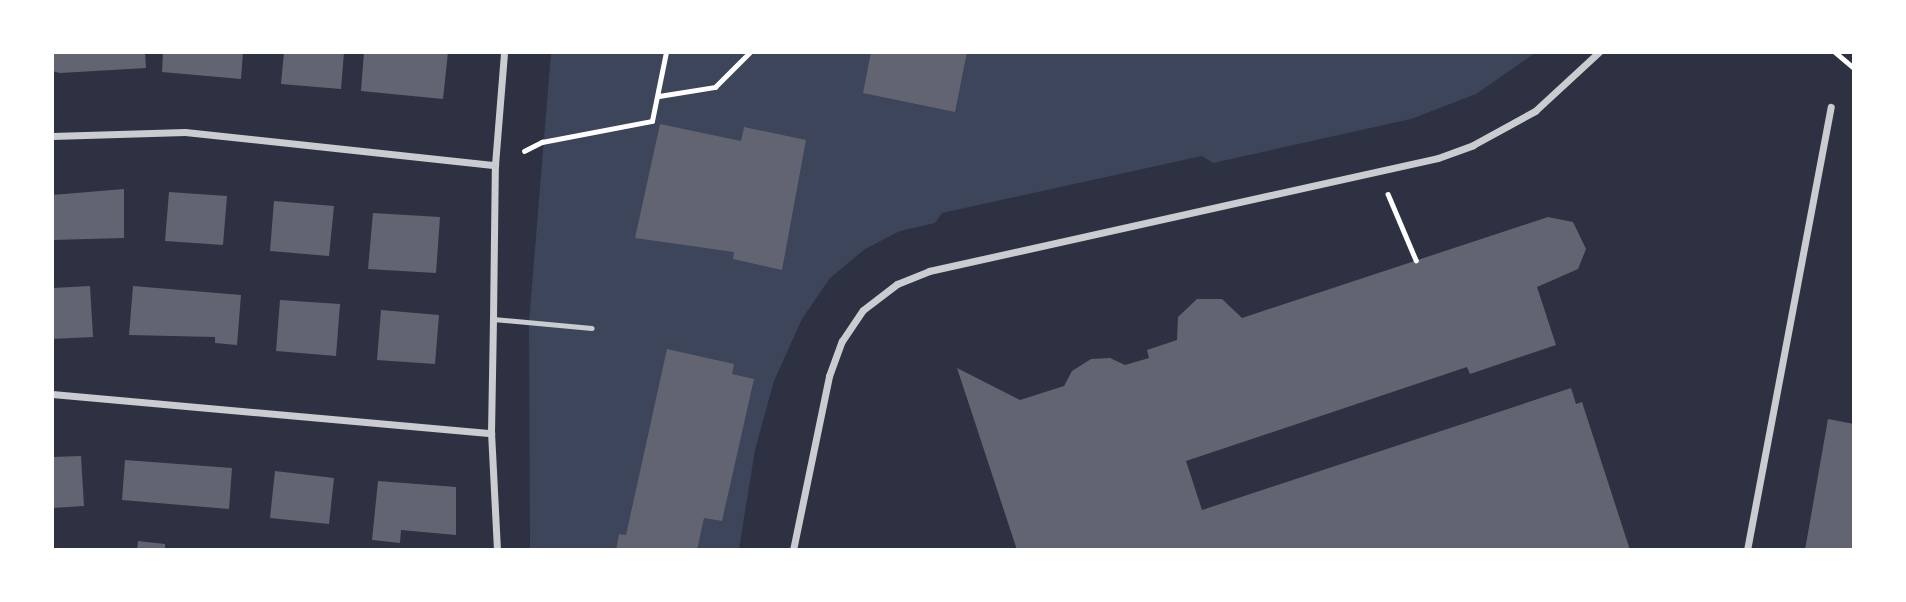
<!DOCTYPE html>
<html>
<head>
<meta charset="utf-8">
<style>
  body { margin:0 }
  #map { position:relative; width:1906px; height:602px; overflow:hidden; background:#2d3142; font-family:"Golos Text",sans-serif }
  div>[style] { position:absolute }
  .green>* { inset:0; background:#3c4559 }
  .building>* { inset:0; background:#626471 }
  .path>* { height:4.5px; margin:-2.25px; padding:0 2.25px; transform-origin:2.25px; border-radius:2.25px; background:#fff }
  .service>* { height:5px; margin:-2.5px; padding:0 2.5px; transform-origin:2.5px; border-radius:2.5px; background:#caccd0 }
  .minor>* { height:7px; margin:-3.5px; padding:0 3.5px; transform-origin:3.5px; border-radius:3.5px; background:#caccd0 }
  span { translate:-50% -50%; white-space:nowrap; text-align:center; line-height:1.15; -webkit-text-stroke:5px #fff; paint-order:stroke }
  .frame { position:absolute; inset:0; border:54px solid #fff; pointer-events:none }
</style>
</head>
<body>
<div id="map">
  <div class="green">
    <i style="clip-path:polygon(551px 53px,1535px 53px,1476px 94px,1411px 119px,1213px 163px,1202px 156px,942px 213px,935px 223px,900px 231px,865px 249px,830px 278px,802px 319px,774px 381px,755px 450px,739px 549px,530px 550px,529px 322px)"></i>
  </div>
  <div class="building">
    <i style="clip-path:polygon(52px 52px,145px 52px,146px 68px,60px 73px,52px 71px)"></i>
    <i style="clip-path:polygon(163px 52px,243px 52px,241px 79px,162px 72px)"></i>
    <i style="clip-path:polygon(284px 52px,344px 52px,341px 89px,281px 84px)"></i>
    <i style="clip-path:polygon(364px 52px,448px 52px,443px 99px,361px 91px)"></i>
    <i style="clip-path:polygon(871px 52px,967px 52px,955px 112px,863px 93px)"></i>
    <i style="clip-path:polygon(660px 124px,741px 141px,744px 127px,806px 140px,782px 270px,733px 259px,734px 252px,635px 238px)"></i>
    <i style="clip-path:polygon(124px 189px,124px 238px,52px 240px,52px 195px)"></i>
    <i style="clip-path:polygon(169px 192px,227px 196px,223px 245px,165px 241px)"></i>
    <i style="clip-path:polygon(274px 201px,334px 206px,329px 256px,270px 251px)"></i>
    <i style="clip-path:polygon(373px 213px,440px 217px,436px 273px,368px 269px)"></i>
    <i style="clip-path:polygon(1548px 217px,1573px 222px,1586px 249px,1578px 269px,1537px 287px,1556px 345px,1470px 374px,1467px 367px,1186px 461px,1202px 510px,1571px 388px,1576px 404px,1582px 402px,1630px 550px,1017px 550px,957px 368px,1020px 400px,1064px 386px,1072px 371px,1091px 359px,1110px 358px,1125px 365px,1149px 358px,1147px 350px,1177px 340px,1178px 317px,1197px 299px,1222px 299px,1242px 318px)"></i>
    <i style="clip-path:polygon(90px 286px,93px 337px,52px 339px,52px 288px)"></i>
    <i style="clip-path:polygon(133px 286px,241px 295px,237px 345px,215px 343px,215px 337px,129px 335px)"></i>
    <i style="clip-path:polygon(280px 300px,340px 304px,336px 356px,276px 351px)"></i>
    <i style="clip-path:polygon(381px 310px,439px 315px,435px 364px,377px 360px)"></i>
    <i style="clip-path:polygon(667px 349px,734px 364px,732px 374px,754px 379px,722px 521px,704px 518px,697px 550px,616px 550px,619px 534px,626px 535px)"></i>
    <i style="clip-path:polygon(1828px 419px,1854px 424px,1854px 550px,1805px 550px)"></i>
    <i style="clip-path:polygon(81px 456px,84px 506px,52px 508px,52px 457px)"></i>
    <i style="clip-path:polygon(125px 460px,232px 468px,229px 509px,122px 500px)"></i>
    <i style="clip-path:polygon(275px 471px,334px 478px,329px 524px,270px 518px)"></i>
    <i style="clip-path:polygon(378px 481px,456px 487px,456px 535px,401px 530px,400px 543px,372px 540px)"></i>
    <i style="clip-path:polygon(138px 541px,165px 544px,165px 550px,137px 550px)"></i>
  </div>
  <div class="path">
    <i style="left:1835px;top:52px;width:25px;rotate:40deg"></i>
    <i style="left:659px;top:96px;width:57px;rotate:-9.1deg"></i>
    <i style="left:715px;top:87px;width:49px;rotate:-45deg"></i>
    <i style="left:524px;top:151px;width:20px;rotate:-27deg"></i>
    <i style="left:542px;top:142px;width:112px;rotate:-10.8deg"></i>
    <i style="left:652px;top:121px;width:70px;rotate:-78.5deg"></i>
    <i style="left:1388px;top:194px;width:72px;rotate:67deg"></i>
  </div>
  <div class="service">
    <i style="left:493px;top:319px;width:99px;rotate:5.2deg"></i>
  </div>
  <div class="minor">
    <i style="left:52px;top:136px;width:133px;rotate:-1.7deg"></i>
    <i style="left:185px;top:132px;width:312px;rotate:6.1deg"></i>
    <i style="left:52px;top:394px;width:441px;rotate:5.1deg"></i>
    <i style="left:497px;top:550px;width:117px;rotate:-92.9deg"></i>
    <i style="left:491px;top:433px;width:114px;rotate:-89deg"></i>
    <i style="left:493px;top:319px;width:154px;rotate:-89.3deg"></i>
    <i style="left:495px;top:165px;width:113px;rotate:-85.4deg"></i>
    <i style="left:793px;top:550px;width:178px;rotate:-78.3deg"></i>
    <i style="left:829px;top:376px;width:37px;rotate:-70deg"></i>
    <i style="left:842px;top:341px;width:37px;rotate:-56deg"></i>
    <i style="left:863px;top:310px;width:43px;rotate:-37.4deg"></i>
    <i style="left:897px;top:284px;width:35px;rotate:-22deg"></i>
    <i style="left:929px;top:271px;width:521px;rotate:-12.52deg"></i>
    <i style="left:1438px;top:158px;width:37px;rotate:-20deg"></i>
    <i style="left:1473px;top:145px;width:71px;rotate:-28.7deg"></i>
    <i style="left:1535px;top:111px;width:87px;rotate:-42.7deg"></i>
    <i style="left:1747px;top:550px;width:451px;rotate:-79.3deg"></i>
  </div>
  <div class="frame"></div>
</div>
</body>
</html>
